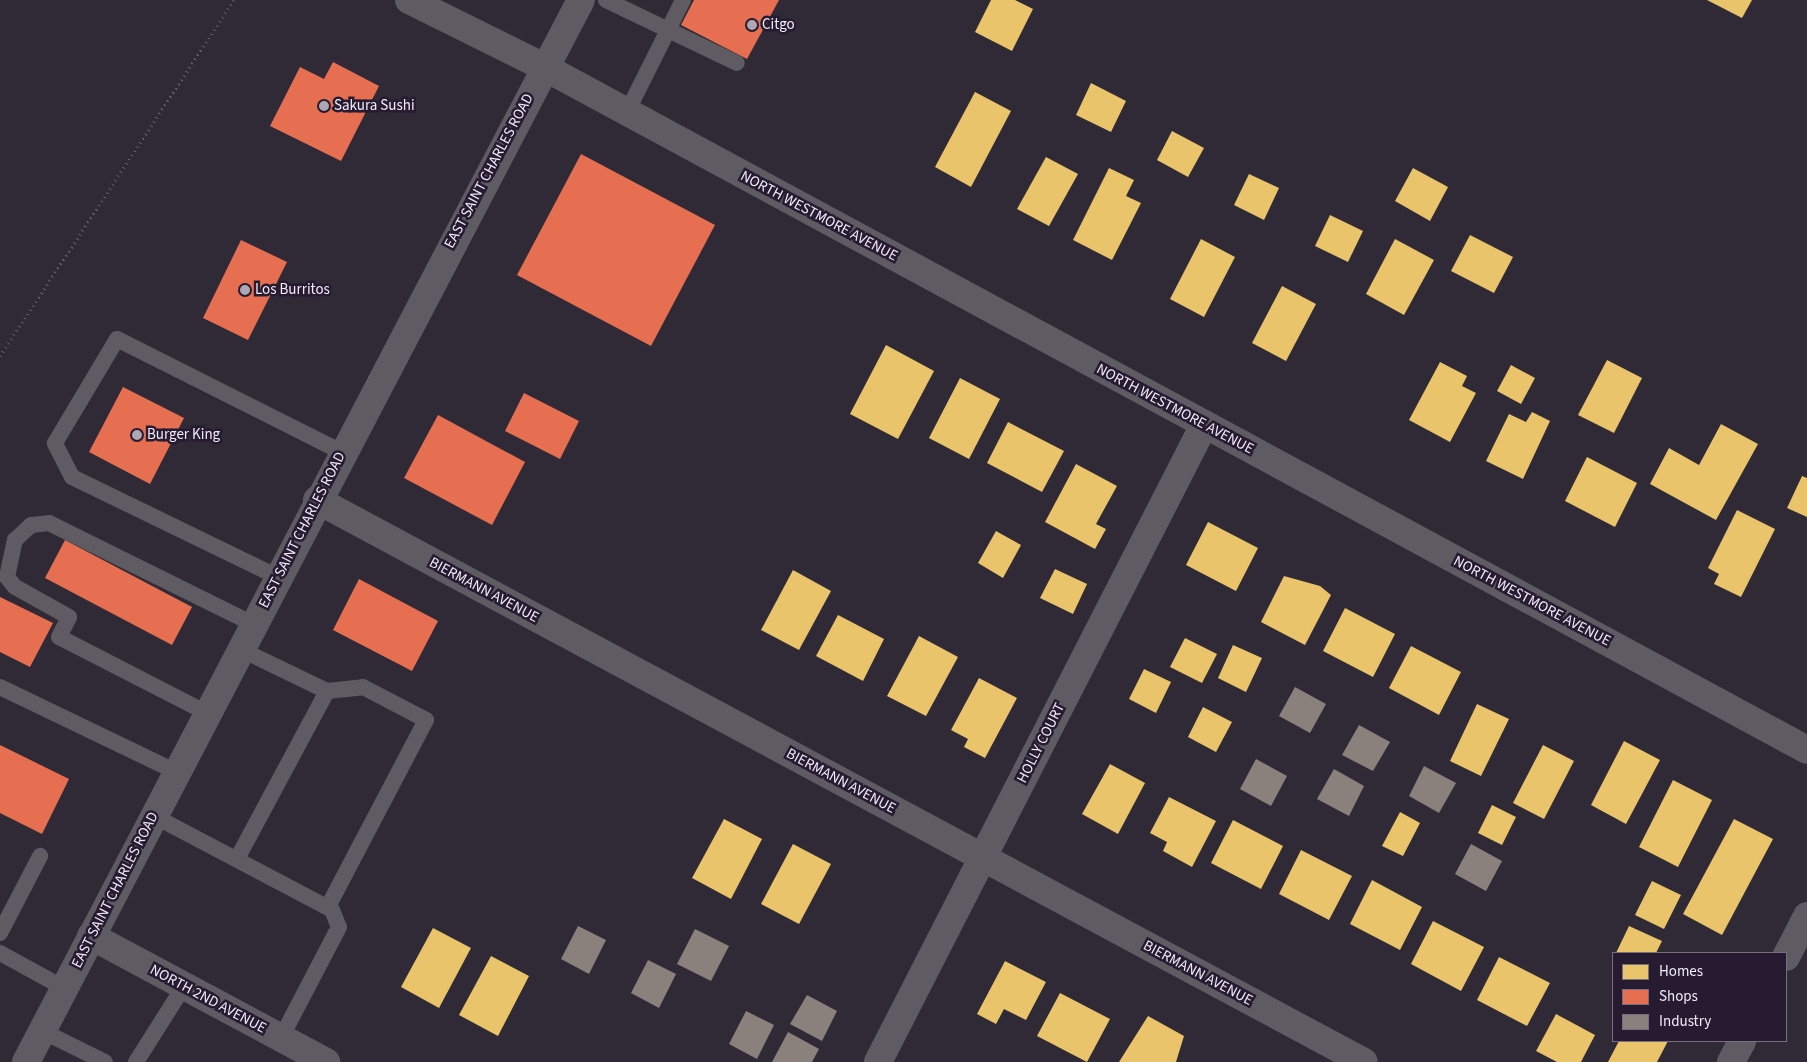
<!DOCTYPE html>
<html>
<head>
<meta charset="utf-8">
<style>
  body { margin:0 }
  #map { position:relative; width:1807px; height:1062px; overflow:hidden; background:#302a36; font-family:"Source Sans 3",sans-serif }
  div>[style] { position:absolute }
  .homes>* { inset:0; background:#e9c46a }
  .shops>* { inset:0; background:#e76f51 }
  .industry>* { inset:0; background:#8a817c }
  .path>* { height:3px; margin-top:-1.5px; transform-origin:0; background:repeating-linear-gradient(90deg,#66616a 0 1px,transparent 0 5px) }
  .service>* { height:16px; margin:-8px; padding:0 8px; transform-origin:8px; border-radius:8px; background:#5f5b63 }
  .minor>* { height:28px; margin:-14px; padding:0 14px; transform-origin:14px; border-radius:14px; background:#5f5b63 }
  .tertiary>* { height:28px; margin:-14px; padding:0 14px; transform-origin:14px; border-radius:14px; background:#5f5b63 }
  .secondary>* { height:28px; margin:-14px; padding:0 14px; transform-origin:14px; border-radius:14px; background:#5f5b63 }
  .dots>* { width:14px; height:14px; translate:-50% -50%; box-sizing:border-box; border:2px solid #261b30; border-radius:50% }
  span { translate:-50% -50%; white-space:nowrap; text-align:center; line-height:1.15; -webkit-text-stroke:5px #261b30; paint-order:stroke }
  .poi-label { font-size:15px; color:#f1eaf8 }
  .left { translate:0 -50%; text-align:left }
  .street-label { font-size:15px; color:#f1eaf8 }
  .legend { position:absolute; left:1612px; top:952px; width:175px; height:90px; box-sizing:border-box; background:#261b30; border:1px solid #776e80; margin:0; padding:6px 9px; list-style:none; font-size:15px; color:#f1eaf8 }
  .legend li { display:flex; align-items:center; gap:10px; height:25px }
  .legend b { width:25px; border:1px solid #776e80 }
</style>
</head>
<body>
<div id="map">
  <div class="homes">
    <i style="clip-path:polygon(991px 0,1015px 0,1033px 9px,1012px 51px,975px 32px)"></i>
    <i style="clip-path:polygon(1707px 0,1752px 0,1742px 18px)"></i>
    <i style="clip-path:polygon(1091px 83px,1126px 101px,1111px 132px,1076px 115px)"></i>
    <i style="clip-path:polygon(975px 92px,1011px 111px,971px 187px,935px 167px)"></i>
    <i style="clip-path:polygon(1172px 131px,1204px 148px,1188px 177px,1157px 160px)"></i>
    <i style="clip-path:polygon(1046px 157px,1078px 174px,1049px 226px,1017px 209px)"></i>
    <i style="clip-path:polygon(1109px 168px,1134px 180px,1126px 196px,1141px 203px,1112px 260px,1073px 240px)"></i>
    <i style="clip-path:polygon(1413px 168px,1448px 187px,1430px 221px,1395px 201px)"></i>
    <i style="clip-path:polygon(1249px 174px,1279px 188px,1264px 220px,1234px 205px)"></i>
    <i style="clip-path:polygon(1330px 215px,1363px 231px,1348px 262px,1315px 246px)"></i>
    <i style="clip-path:polygon(1470px 235px,1513px 257px,1494px 293px,1451px 271px)"></i>
    <i style="clip-path:polygon(1201px 239px,1235px 257px,1204px 317px,1170px 299px)"></i>
    <i style="clip-path:polygon(1395px 239px,1434px 260px,1404px 315px,1366px 294px)"></i>
    <i style="clip-path:polygon(1282px 286px,1316px 304px,1286px 361px,1252px 343px)"></i>
    <i style="clip-path:polygon(886px 345px,934px 371px,898px 439px,850px 414px)"></i>
    <i style="clip-path:polygon(1607px 360px,1642px 378px,1614px 433px,1578px 415px)"></i>
    <i style="clip-path:polygon(1440px 362px,1467px 376px,1462px 386px,1476px 393px,1450px 442px,1409px 420px)"></i>
    <i style="clip-path:polygon(1511px 365px,1535px 378px,1521px 404px,1497px 391px)"></i>
    <i style="clip-path:polygon(960px 378px,1000px 399px,969px 459px,929px 438px)"></i>
    <i style="clip-path:polygon(1532px 412px,1550px 421px,1523px 479px,1486px 461px,1509px 414px,1526px 422px)"></i>
    <i style="clip-path:polygon(1008px 422px,1064px 451px,1042px 492px,987px 463px)"></i>
    <i style="clip-path:polygon(1721px 424px,1758px 444px,1716px 520px,1650px 484px,1669px 448px,1699px 465px)"></i>
    <i style="clip-path:polygon(1587px 457px,1637px 483px,1615px 527px,1565px 501px)"></i>
    <i style="clip-path:polygon(1076px 464px,1117px 486px,1096px 524px,1106px 529px,1095px 549px,1045px 522px)"></i>
    <i style="clip-path:polygon(1802px 476px,1807px 478px,1807px 517px,1787px 508px)"></i>
    <i style="clip-path:polygon(1737px 510px,1775px 529px,1741px 597px,1714px 584px,1719px 574px,1708px 568px)"></i>
    <i style="clip-path:polygon(1208px 522px,1258px 548px,1236px 591px,1186px 565px)"></i>
    <i style="clip-path:polygon(996px 531px,1021px 545px,1003px 578px,978px 563px)"></i>
    <i style="clip-path:polygon(1055px 569px,1087px 584px,1073px 614px,1040px 598px)"></i>
    <i style="clip-path:polygon(793px 570px,831px 591px,799px 650px,761px 630px)"></i>
    <i style="clip-path:polygon(1284px 576px,1320px 586px,1331px 595px,1305px 645px,1261px 622px)"></i>
    <i style="clip-path:polygon(1345px 608px,1395px 634px,1373px 677px,1323px 651px)"></i>
    <i style="clip-path:polygon(838px 615px,884px 639px,863px 681px,816px 656px)"></i>
    <i style="clip-path:polygon(919px 636px,958px 657px,926px 716px,887px 696px)"></i>
    <i style="clip-path:polygon(1185px 638px,1217px 654px,1202px 683px,1170px 667px)"></i>
    <i style="clip-path:polygon(1233px 645px,1262px 658px,1246px 692px,1218px 678px)"></i>
    <i style="clip-path:polygon(1411px 646px,1461px 672px,1439px 715px,1389px 688px)"></i>
    <i style="clip-path:polygon(1144px 669px,1171px 682px,1156px 713px,1129px 699px)"></i>
    <i style="clip-path:polygon(979px 678px,1017px 698px,985px 758px,964px 747px,968px 739px,951px 730px)"></i>
    <i style="clip-path:polygon(1477px 704px,1509px 719px,1481px 776px,1450px 761px)"></i>
    <i style="clip-path:polygon(1203px 707px,1232px 722px,1216px 752px,1188px 737px)"></i>
    <i style="clip-path:polygon(1624px 741px,1660px 760px,1626px 824px,1591px 805px)"></i>
    <i style="clip-path:polygon(1543px 745px,1574px 761px,1544px 819px,1513px 803px)"></i>
    <i style="clip-path:polygon(1110px 764px,1145px 783px,1118px 834px,1082px 814px)"></i>
    <i style="clip-path:polygon(1673px 780px,1712px 800px,1678px 867px,1639px 847px)"></i>
    <i style="clip-path:polygon(1169px 797px,1216px 821px,1192px 867px,1163px 851px,1167px 842px,1150px 833px)"></i>
    <i style="clip-path:polygon(1492px 805px,1516px 817px,1502px 845px,1478px 833px)"></i>
    <i style="clip-path:polygon(1400px 812px,1420px 823px,1403px 856px,1382px 846px)"></i>
    <i style="clip-path:polygon(724px 819px,762px 839px,731px 899px,692px 878px)"></i>
    <i style="clip-path:polygon(1734px 819px,1773px 839px,1722px 935px,1683px 914px)"></i>
    <i style="clip-path:polygon(1233px 820px,1283px 846px,1261px 889px,1211px 863px)"></i>
    <i style="clip-path:polygon(793px 844px,831px 864px,799px 924px,761px 904px)"></i>
    <i style="clip-path:polygon(1301px 850px,1352px 876px,1329px 920px,1279px 894px)"></i>
    <i style="clip-path:polygon(1372px 880px,1422px 907px,1400px 950px,1350px 924px)"></i>
    <i style="clip-path:polygon(1652px 881px,1681px 895px,1664px 929px,1635px 915px)"></i>
    <i style="clip-path:polygon(1433px 921px,1484px 947px,1461px 991px,1411px 964px)"></i>
    <i style="clip-path:polygon(1629px 926px,1662px 941px,1656px 953px,1616px 953px)"></i>
    <i style="clip-path:polygon(433px 928px,471px 948px,439px 1008px,401px 987px)"></i>
    <i style="clip-path:polygon(491px 956px,529px 976px,498px 1036px,459px 1015px)"></i>
    <i style="clip-path:polygon(1499px 957px,1550px 983px,1527px 1026px,1477px 1000px)"></i>
    <i style="clip-path:polygon(1005px 961px,1046px 982px,1026px 1020px,1004px 1009px,996px 1024px,977px 1014px)"></i>
    <i style="clip-path:polygon(1060px 993px,1110px 1019px,1087px 1062px,1037px 1036px)"></i>
    <i style="clip-path:polygon(1556px 1014px,1595px 1035px,1581px 1062px,1557px 1062px,1536px 1051px)"></i>
    <i style="clip-path:polygon(1148px 1016px,1184px 1036px,1176px 1062px,1119px 1062px)"></i>
    <i style="clip-path:polygon(1619px 1041px,1668px 1041px,1657px 1062px,1608px 1062px)"></i>
  </div>
  <div class="shops">
    <i style="clip-path:polygon(694px 0,779px 0,747px 59px,681px 25px)"></i>
    <i style="clip-path:polygon(333px 62px,379px 86px,341px 161px,270px 126px,300px 67px,324px 79px)"></i>
    <i style="clip-path:polygon(581px 154px,715px 225px,651px 346px,517px 275px)"></i>
    <i style="clip-path:polygon(241px 240px,287px 262px,248px 340px,203px 318px)"></i>
    <i style="clip-path:polygon(123px 387px,184px 418px,150px 484px,89px 452px)"></i>
    <i style="clip-path:polygon(524px 393px,579px 421px,560px 459px,505px 431px)"></i>
    <i style="clip-path:polygon(438px 415px,525px 462px,492px 525px,404px 478px)"></i>
    <i style="clip-path:polygon(65px 540px,192px 607px,172px 645px,45px 578px)"></i>
    <i style="clip-path:polygon(359px 579px,438px 621px,412px 671px,333px 630px)"></i>
    <i style="clip-path:polygon(0 597px,53px 623px,30px 667px,0 652px)"></i>
    <i style="clip-path:polygon(0 745px,69px 779px,42px 834px,0 813px)"></i>
  </div>
  <div class="industry">
    <i style="clip-path:polygon(1295px 687px,1326px 704px,1310px 733px,1279px 716px)"></i>
    <i style="clip-path:polygon(1359px 725px,1390px 742px,1373px 771px,1342px 755px)"></i>
    <i style="clip-path:polygon(1256px 759px,1287px 776px,1271px 806px,1240px 789px)"></i>
    <i style="clip-path:polygon(1424px 766px,1456px 783px,1439px 813px,1409px 796px)"></i>
    <i style="clip-path:polygon(1334px 769px,1364px 786px,1349px 816px,1317px 799px)"></i>
    <i style="clip-path:polygon(1471px 844px,1502px 861px,1486px 891px,1455px 874px)"></i>
    <i style="clip-path:polygon(578px 926px,606px 940px,589px 974px,561px 959px)"></i>
    <i style="clip-path:polygon(695px 929px,729px 946px,711px 981px,677px 964px)"></i>
    <i style="clip-path:polygon(648px 960px,676px 974px,659px 1008px,631px 993px)"></i>
    <i style="clip-path:polygon(807px 995px,837px 1011px,822px 1041px,790px 1024px)"></i>
    <i style="clip-path:polygon(746px 1011px,774px 1025px,757px 1059px,729px 1044px)"></i>
    <i style="clip-path:polygon(788px 1032px,819px 1049px,812px 1062px,772px 1062px)"></i>
  </div>
  <div class="path">
    <i style="left:0;top:356px;width:426px;rotate:-56.7deg"></i>
  </div>
  <div class="service">
    <i style="left:606px;top:0;width:145px;rotate:25.7deg"></i>
    <i style="left:627px;top:112px;width:125px;rotate:-63.4deg"></i>
    <i style="left:278px;top:577px;width:229px;rotate:-154.1deg"></i>
    <i style="left:72px;top:477px;width:38px;rotate:-117deg"></i>
    <i style="left:55px;top:443px;width:121px;rotate:-59.2deg"></i>
    <i style="left:117px;top:339px;width:252px;rotate:26.7deg"></i>
    <i style="left:240px;top:649px;width:97px;rotate:25.8deg"></i>
    <i style="left:327px;top:691px;width:36px;rotate:-6deg"></i>
    <i style="left:363px;top:687px;width:71px;rotate:27.6deg"></i>
    <i style="left:426px;top:720px;width:211px;rotate:117.7deg"></i>
    <i style="left:0;top:687px;width:196px;rotate:25.7deg"></i>
    <i style="left:207px;top:713px;width:166px;rotate:-152.8deg"></i>
    <i style="left:59px;top:637px;width:22px;rotate:-63deg"></i>
    <i style="left:69px;top:617px;width:62px;rotate:-150.9deg"></i>
    <i style="left:15px;top:587px;width:13px;rotate:-129deg"></i>
    <i style="left:7px;top:577px;width:38px;rotate:-78deg"></i>
    <i style="left:15px;top:540px;width:22px;rotate:-43deg"></i>
    <i style="left:31px;top:525px;width:18px;rotate:-6deg"></i>
    <i style="left:49px;top:523px;width:228px;rotate:26.3deg"></i>
    <i style="left:154px;top:816px;width:201px;rotate:27.8deg"></i>
    <i style="left:332px;top:910px;width:18px;rotate:68deg"></i>
    <i style="left:339px;top:927px;width:125px;rotate:117.6deg"></i>
    <i style="left:237px;top:859px;width:191px;rotate:-61.8deg"></i>
    <i style="left:0;top:933px;width:87px;rotate:-62.5deg"></i>
    <i style="left:0;top:953px;width:73px;rotate:28.7deg"></i>
    <i style="left:42px;top:1031px;width:70px;rotate:26.2deg"></i>
    <i style="left:136px;top:1062px;width:90px;rotate:-57.7deg"></i>
  </div>
  <div class="minor">
    <i style="left:544px;top:67px;width:1436px;rotate:28.4deg"></i>
    <i style="left:317px;top:500px;width:1188px;rotate:28.23deg"></i>
    <i style="left:91px;top:936px;width:267px;rotate:28.2deg"></i>
    <i style="left:1786px;top:957px;width:46px;rotate:-62.9deg"></i>
    <i style="left:878px;top:1062px;width:716px;rotate:-62.9deg"></i>
    <i style="left:1731px;top:1062px;width:24px;rotate:-62deg"></i>
  </div>
  <div class="tertiary">
    <i style="left:409px;top:0;width:151px;rotate:26.4deg"></i>
  </div>
  <div class="secondary">
    <i style="left:26px;top:1062px;width:1198px;rotate:-62.41deg"></i>
  </div>
  <div class="dots">
    <i style="left:752px;top:25px;background:#ada7b4"></i>
    <i style="left:324px;top:106px;background:#ada7b4"></i>
    <i style="left:245px;top:290px;background:#ada7b4"></i>
    <i style="left:137px;top:435px;background:#ada7b4"></i>
  </div>
  <div class="poi-label">
    <span class="left" style="left:762px;top:25px">Citgo</span>
    <span class="left" style="left:334px;top:106px">Sakura Sushi</span>
    <span class="left" style="left:255px;top:290px">Los Burritos</span>
    <span class="left" style="left:147px;top:435px">Burger King</span>
  </div>
  <div class="street-label">
    <span style="left:489px;top:171px;rotate:-62deg">EAST SAINT CHARLES ROAD</span>
    <span style="left:819px;top:216px;rotate:28deg">NORTH WESTMORE AVENUE</span>
    <span style="left:1175px;top:409px;rotate:28deg">NORTH WESTMORE AVENUE</span>
    <span style="left:302px;top:530px;rotate:-63deg">EAST SAINT CHARLES ROAD</span>
    <span style="left:484px;top:590px;rotate:28deg">BIERMANN AVENUE</span>
    <span style="left:1532px;top:601px;rotate:28deg">NORTH WESTMORE AVENUE</span>
    <span style="left:1041px;top:743px;rotate:-63deg">HOLLY COURT</span>
    <span style="left:841px;top:781px;rotate:28deg">BIERMANN AVENUE</span>
    <span style="left:115px;top:890px;rotate:-63deg">EAST SAINT CHARLES ROAD</span>
    <span style="left:1198px;top:973px;rotate:28deg">BIERMANN AVENUE</span>
    <span style="left:208px;top:999px;rotate:28deg">NORTH 2ND AVENUE</span>
  </div>
  <ul class="legend">
  <li><b style="height:14px;background:#e9c46a"></b>Homes</li>
  <li><b style="height:14px;background:#e76f51"></b>Shops</li>
  <li><b style="height:14px;background:#8a817c"></b>Industry</li>
  </ul>
</div>
</body>
</html>
